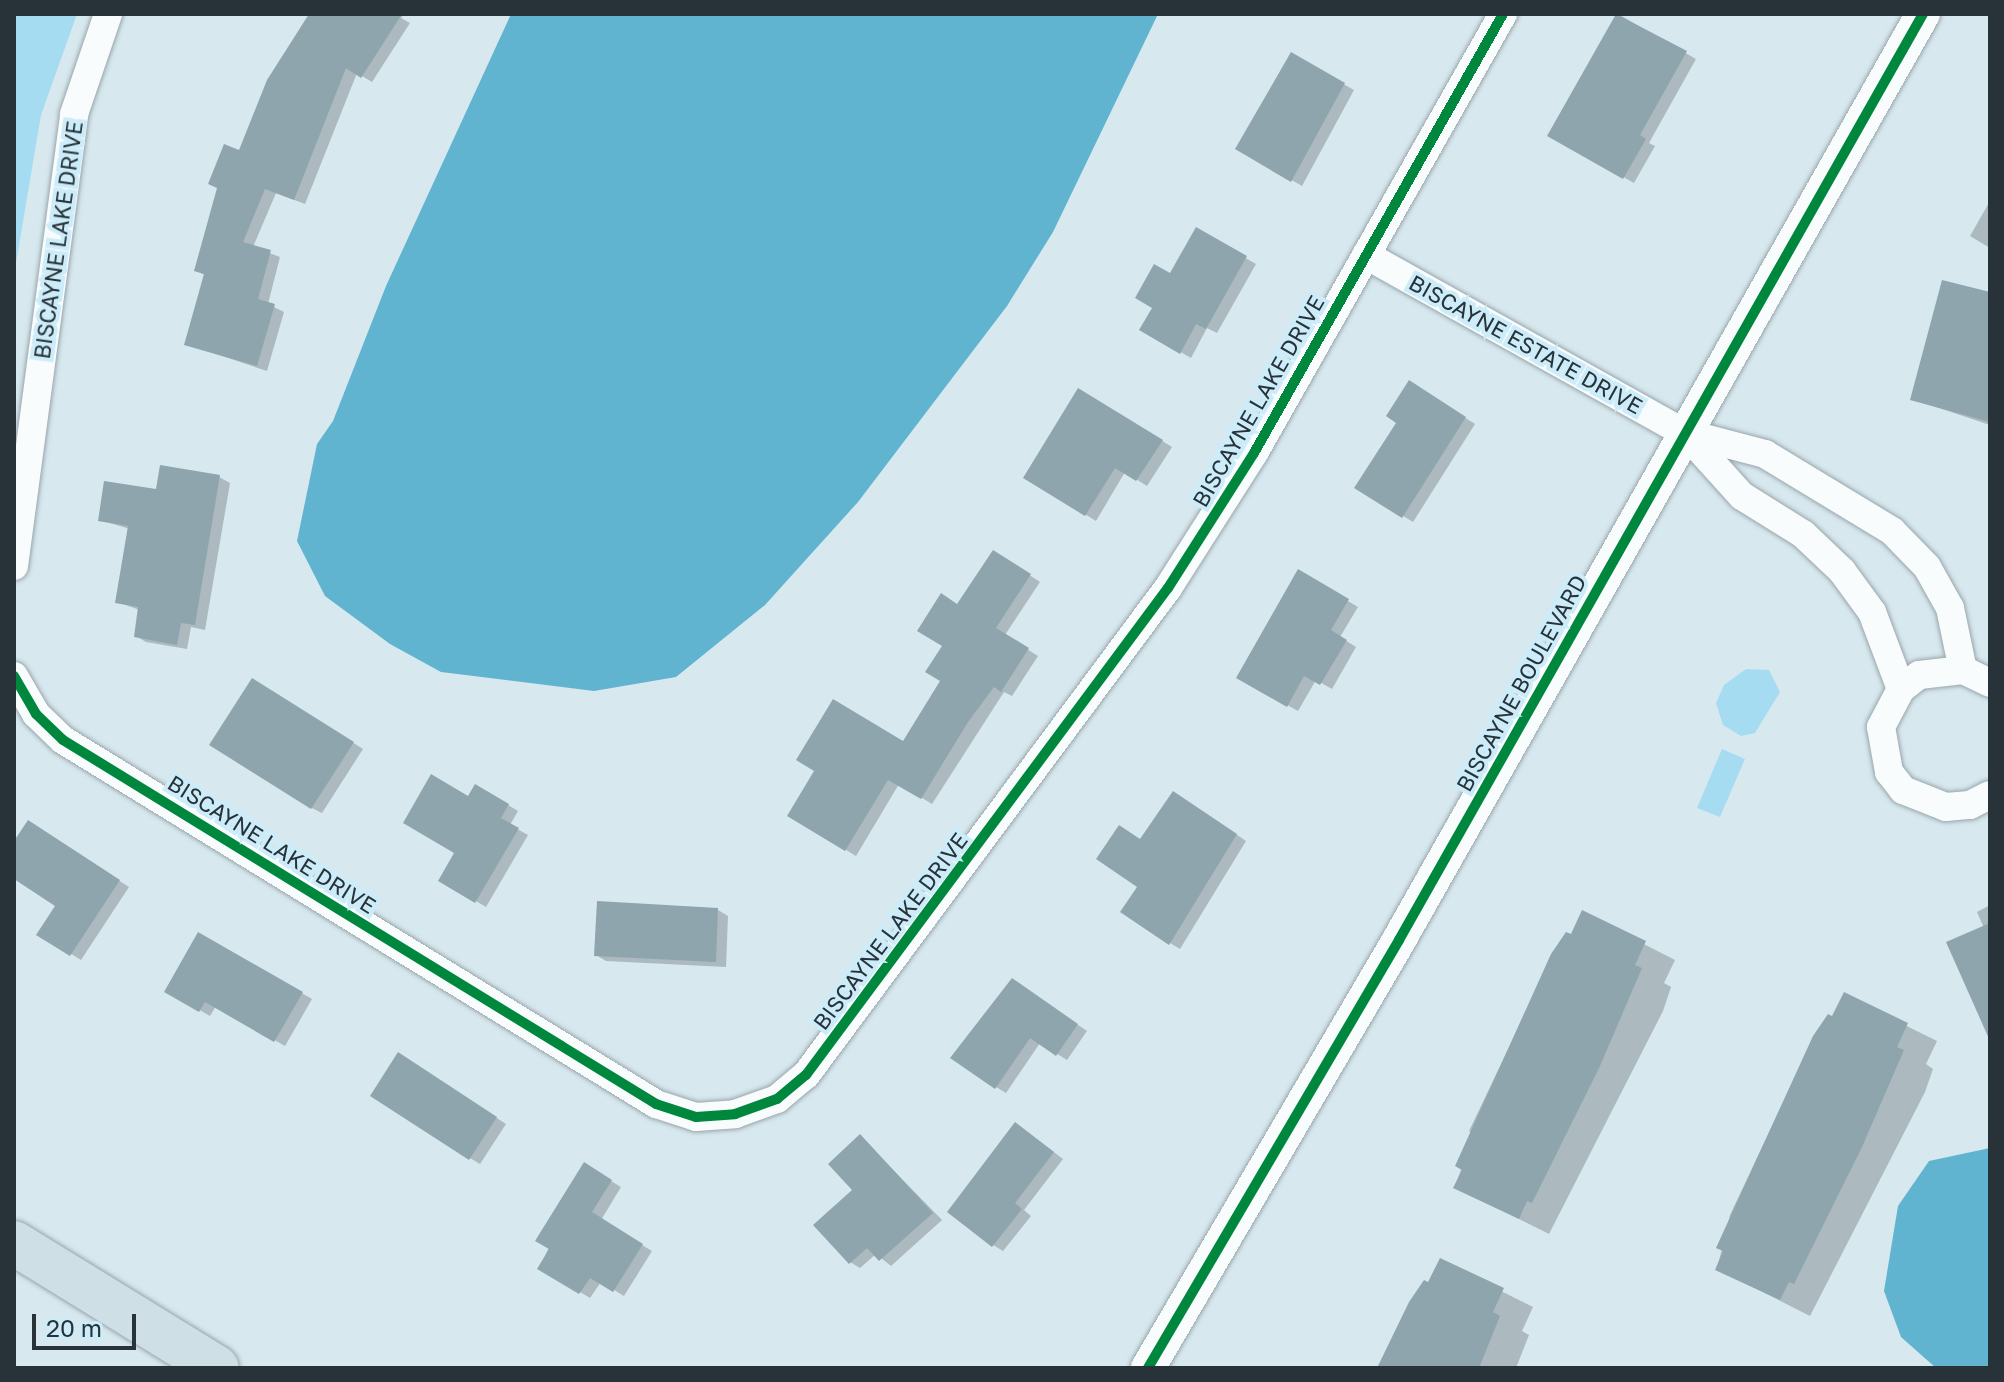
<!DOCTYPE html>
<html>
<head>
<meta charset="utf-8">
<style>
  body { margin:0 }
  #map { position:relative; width:2004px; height:1382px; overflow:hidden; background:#d7e8ef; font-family:"Golos Text",sans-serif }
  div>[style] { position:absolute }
  .green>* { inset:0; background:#a6dcf1 }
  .water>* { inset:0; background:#60b4d0 }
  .shadow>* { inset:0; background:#0003 }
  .building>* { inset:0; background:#8ea5ae }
  .roads { filter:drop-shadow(0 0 2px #99a6ab) drop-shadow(0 0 2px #99a6ab) }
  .minor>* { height:28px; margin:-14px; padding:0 14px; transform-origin:14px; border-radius:14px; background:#f9fcfd }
  .tertiary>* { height:34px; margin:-17px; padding:0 17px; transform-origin:17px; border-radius:17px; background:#f9fcfd }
  .motorway>* { height:44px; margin:-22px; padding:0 22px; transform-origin:22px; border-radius:22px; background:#cedfe5 }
  .cycleway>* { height:10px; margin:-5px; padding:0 5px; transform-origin:5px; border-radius:5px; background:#00873e }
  span { translate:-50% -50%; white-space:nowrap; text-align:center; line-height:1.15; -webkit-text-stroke:8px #cdecf9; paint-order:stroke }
  .street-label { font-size:22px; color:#273338 }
  .frame { position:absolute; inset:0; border:16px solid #273338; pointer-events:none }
  .scale { position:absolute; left:32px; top:1314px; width:104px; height:36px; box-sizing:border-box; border:4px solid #273338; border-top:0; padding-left:10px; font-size:24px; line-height:28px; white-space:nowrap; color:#273338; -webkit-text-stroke:6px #cdecf9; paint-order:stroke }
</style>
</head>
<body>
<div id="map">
  <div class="green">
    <i style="clip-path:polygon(14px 14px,77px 14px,41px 115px,14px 275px)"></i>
    <i style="clip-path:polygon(1746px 669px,1769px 670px,1780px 692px,1755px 733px,1741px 736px,1723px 725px,1716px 703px,1724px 685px)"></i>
    <i style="clip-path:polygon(1722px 749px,1745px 759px,1720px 817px,1697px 808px)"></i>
  </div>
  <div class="water">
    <i style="clip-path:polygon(511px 14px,1158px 14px,1053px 232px,1007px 306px,858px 502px,765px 605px,676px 677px,594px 691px,441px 672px,390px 644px,325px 596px,297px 541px,317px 444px,333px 421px,386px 286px)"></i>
    <i style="clip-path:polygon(1990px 1148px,1990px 1368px,1936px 1368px,1901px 1337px,1884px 1291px,1898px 1206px,1929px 1161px)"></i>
  </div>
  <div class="shadow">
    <i style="clip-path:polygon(309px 14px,404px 14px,401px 18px,410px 23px,372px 82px,357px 73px,305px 204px,276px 193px,253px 247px,280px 257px,268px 304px,284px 312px,267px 371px,186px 344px,206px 276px,196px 270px,269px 81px)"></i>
    <i style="clip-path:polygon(1618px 14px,1696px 59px,1649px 143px,1655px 146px,1634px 183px,1550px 135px)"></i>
    <i style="clip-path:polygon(1292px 55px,1354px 90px,1302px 186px,1238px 149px)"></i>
    <i style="clip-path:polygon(1990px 201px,1990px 248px,1970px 236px)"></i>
    <i style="clip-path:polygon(1196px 230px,1256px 264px,1217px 333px,1207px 328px,1191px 358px,1142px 330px)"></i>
    <i style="clip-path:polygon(1990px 294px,1990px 425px,1912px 399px)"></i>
    <i style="clip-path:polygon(1419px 389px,1475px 424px,1413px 522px,1357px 488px)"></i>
    <i style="clip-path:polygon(1079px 390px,1172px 447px,1147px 486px,1125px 472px,1096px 521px,1025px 477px)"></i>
    <i style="clip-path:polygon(219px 477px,230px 483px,205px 630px,191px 627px,187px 649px,146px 642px,136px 636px,140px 610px,117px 602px,130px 529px,100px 520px,158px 492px)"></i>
    <i style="clip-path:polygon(1004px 558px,1040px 582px,1005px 635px,1038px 656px,1012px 696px,1004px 692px,932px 804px,899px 784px,856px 856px,790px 816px,904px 744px,942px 680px,945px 645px,958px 606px)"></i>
    <i style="clip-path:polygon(1299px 572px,1358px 607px,1340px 637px,1356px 647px,1332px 689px,1316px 680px,1298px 711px,1238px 677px)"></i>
    <i style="clip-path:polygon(263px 686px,363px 749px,322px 813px,312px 808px)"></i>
    <i style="clip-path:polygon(476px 786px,518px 811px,510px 825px,528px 835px,486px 907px,441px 880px,457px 853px)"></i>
    <i style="clip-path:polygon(1184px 799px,1246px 841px,1180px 949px,1170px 943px,1140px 886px)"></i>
    <i style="clip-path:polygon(38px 829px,129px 887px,81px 960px,39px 934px,58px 905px,14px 877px,14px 845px)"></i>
    <i style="clip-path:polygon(1990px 905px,1990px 1011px,1984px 928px,1977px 912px)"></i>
    <i style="clip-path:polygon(718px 910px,728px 916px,726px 967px,606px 961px,596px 955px)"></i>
    <i style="clip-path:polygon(1583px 913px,1675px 960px,1664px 983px,1671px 987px,1663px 1011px,1549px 1234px,1455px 1187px,1473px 1134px,1469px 1131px,1553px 955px,1571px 937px)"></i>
    <i style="clip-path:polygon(199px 935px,312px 999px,285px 1046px,216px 1006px,210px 1016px,167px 991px)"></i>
    <i style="clip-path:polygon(1022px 987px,1087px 1031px,1067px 1060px,1040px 1043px,1006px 1093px,996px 1087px)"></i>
    <i style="clip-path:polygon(1844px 995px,1937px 1041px,1926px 1064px,1933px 1069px,1925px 1092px,1810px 1316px,1717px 1269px,1730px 1215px,1814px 1037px,1833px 1019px)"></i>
    <i style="clip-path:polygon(409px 1061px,506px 1124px,480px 1164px,470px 1158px)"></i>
    <i style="clip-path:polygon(1026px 1131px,1063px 1159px,1024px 1210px,1031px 1216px,1003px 1251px,993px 1245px)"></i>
    <i style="clip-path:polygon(860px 1136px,942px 1220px,891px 1266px,876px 1254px,860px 1268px,850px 1262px)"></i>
    <i style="clip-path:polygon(584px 1165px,621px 1187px,601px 1220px,652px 1251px,624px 1296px,601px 1282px,590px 1298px,540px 1268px)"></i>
    <i style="clip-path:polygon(1441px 1261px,1533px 1307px,1522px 1331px,1529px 1335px,1516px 1368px,1379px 1368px)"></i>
  </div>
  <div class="building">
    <i style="clip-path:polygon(309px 14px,402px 14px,361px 78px,346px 68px,294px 200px,265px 189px,243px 242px,271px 250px,258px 299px,275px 304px,257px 366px,184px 345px,204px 274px,194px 271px,217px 188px,208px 184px,224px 144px,239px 150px,267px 80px)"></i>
    <i style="clip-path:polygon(1616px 14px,1687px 51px,1640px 135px,1646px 139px,1623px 179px,1547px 136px)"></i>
    <i style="clip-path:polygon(1291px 52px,1345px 83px,1291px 182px,1235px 149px)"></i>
    <i style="clip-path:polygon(1196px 227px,1247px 256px,1206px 329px,1196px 324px,1180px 354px,1139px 330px,1152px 308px,1135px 298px,1154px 264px,1170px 273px)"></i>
    <i style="clip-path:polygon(1942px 280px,1990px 292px,1990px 422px,1910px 400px)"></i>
    <i style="clip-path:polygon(1409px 380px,1466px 417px,1402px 518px,1354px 488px,1396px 423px,1386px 416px)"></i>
    <i style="clip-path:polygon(1078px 388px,1163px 440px,1136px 481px,1115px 468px,1085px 516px,1023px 478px)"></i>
    <i style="clip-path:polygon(160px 465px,220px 475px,195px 625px,181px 623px,177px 645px,134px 637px,138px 607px,115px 603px,128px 526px,98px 521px,104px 481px,156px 489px)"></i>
    <i style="clip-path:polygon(993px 550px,1031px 574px,996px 628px,1029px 648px,1001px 692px,994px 687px,968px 722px,921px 799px,888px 780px,845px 851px,787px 816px,814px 771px,796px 760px,833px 699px,903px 741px,940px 681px,925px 672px,942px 646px,917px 631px,941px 593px,957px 604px)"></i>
    <i style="clip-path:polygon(1298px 569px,1349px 599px,1331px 630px,1347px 640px,1320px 685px,1304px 676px,1287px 707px,1236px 678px)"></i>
    <i style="clip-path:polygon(252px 678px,354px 742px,311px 809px,209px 745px)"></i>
    <i style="clip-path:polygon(431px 774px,468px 796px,475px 784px,509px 804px,501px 818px,519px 828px,475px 903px,438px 881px,454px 853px,403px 823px)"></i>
    <i style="clip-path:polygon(1173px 791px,1237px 834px,1169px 945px,1120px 912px,1137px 887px,1096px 859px,1119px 825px,1140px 839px)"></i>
    <i style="clip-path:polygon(28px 820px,120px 880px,70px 956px,36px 935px,55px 906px,14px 879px,14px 841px)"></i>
    <i style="clip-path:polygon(597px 901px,718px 908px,716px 962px,594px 956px)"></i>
    <i style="clip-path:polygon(1582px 910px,1646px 941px,1635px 965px,1642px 968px,1600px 1066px,1532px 1203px,1527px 1201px,1519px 1219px,1453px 1188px,1462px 1170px,1455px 1166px,1551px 954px,1566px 932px,1571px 934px)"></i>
    <i style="clip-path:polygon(1990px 923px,1990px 1041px,1946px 942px)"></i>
    <i style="clip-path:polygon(198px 932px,303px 992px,274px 1042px,205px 1002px,199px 1012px,164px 992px)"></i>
    <i style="clip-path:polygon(1012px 978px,1078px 1024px,1056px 1056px,1030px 1038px,995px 1089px,950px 1058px)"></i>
    <i style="clip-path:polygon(1844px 992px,1908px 1023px,1897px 1047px,1904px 1050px,1862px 1147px,1794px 1284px,1789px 1282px,1780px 1300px,1715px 1270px,1723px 1251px,1716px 1248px,1813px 1036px,1828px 1014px,1832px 1016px)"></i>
    <i style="clip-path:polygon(398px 1052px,497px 1117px,469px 1160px,370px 1096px)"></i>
    <i style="clip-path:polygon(1015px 1122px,1054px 1152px,1015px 1203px,1022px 1209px,992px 1247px,947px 1212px)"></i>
    <i style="clip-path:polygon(860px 1134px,933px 1213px,879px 1261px,867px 1248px,849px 1264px,813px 1225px,852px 1190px,828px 1164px)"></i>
    <i style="clip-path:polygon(584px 1162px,612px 1180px,592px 1212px,643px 1244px,613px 1292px,590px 1278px,579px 1294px,537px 1269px,549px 1249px,535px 1241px)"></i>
    <i style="clip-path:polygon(1440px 1258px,1504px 1288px,1493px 1312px,1500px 1316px,1479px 1368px,1377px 1368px,1409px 1302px,1424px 1280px,1428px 1282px)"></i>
  </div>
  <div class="roads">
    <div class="minor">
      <i style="left:1366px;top:255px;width:365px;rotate:29.2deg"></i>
      <i style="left:1685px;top:433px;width:83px;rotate:14.7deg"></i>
      <i style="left:1765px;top:454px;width:149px;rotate:31.2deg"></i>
      <i style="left:1892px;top:531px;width:50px;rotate:45.8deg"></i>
      <i style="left:1927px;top:567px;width:47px;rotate:60.7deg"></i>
      <i style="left:1950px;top:608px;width:63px;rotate:78.2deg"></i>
      <i style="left:1685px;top:433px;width:85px;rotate:47.9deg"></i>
      <i style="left:1742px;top:496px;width:72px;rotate:31.9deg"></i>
      <i style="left:1803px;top:534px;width:54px;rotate:43.5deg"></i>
      <i style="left:1842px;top:571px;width:51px;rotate:53.8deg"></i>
      <i style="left:1872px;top:612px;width:82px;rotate:69.4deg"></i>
      <i style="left:14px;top:566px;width:456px;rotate:-82.4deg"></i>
      <i style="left:74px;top:114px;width:106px;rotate:-71.2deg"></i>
      <i style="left:14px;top:676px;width:44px;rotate:59.9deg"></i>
      <i style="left:36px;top:714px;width:37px;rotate:44deg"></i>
      <i style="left:63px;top:740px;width:696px;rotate:31.54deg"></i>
      <i style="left:656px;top:1104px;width:42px;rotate:18deg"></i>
      <i style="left:696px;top:1117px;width:39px;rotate:-4deg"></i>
      <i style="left:735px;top:1114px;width:45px;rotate:-19.7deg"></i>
      <i style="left:777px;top:1099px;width:38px;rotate:-40deg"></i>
      <i style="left:806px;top:1075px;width:607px;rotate:-53.38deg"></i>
      <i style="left:1168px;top:588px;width:160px;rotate:-57.5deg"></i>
      <i style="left:1254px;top:453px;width:505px;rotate:-60.44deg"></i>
      <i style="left:1990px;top:683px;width:30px;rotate:-154deg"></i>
      <i style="left:1963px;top:670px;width:44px;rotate:173.5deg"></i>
      <i style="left:1919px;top:675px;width:23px;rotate:142deg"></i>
      <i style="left:1901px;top:689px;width:43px;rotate:117.8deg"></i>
      <i style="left:1881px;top:727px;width:46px;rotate:79.9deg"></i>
      <i style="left:1889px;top:772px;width:23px;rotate:52deg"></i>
      <i style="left:1903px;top:790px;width:46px;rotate:21.6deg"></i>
      <i style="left:1946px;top:807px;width:24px;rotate:-5deg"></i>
      <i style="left:1970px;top:805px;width:22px;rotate:-27deg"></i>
    </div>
    <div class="tertiary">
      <i style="left:1148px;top:1368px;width:496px;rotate:-59.6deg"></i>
      <i style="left:1399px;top:940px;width:1064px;rotate:-60.5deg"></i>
    </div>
    <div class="motorway">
      <i style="left:14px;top:1243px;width:238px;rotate:31.6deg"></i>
    </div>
  </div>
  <div class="cycleway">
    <i style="left:14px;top:676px;width:44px;rotate:59.9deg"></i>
    <i style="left:36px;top:714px;width:37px;rotate:44deg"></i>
    <i style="left:63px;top:740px;width:696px;rotate:31.54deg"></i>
    <i style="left:656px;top:1104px;width:42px;rotate:18deg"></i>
    <i style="left:696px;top:1117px;width:39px;rotate:-4deg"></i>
    <i style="left:735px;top:1114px;width:45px;rotate:-19.7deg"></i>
    <i style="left:777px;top:1099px;width:38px;rotate:-40deg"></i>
    <i style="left:806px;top:1075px;width:607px;rotate:-53.38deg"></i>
    <i style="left:1168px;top:588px;width:160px;rotate:-57.5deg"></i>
    <i style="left:1254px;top:453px;width:505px;rotate:-60.44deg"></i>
    <i style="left:1148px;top:1368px;width:496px;rotate:-59.6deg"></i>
    <i style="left:1399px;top:940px;width:1064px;rotate:-60.5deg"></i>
  </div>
  <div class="street-label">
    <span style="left:58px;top:240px;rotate:-82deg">BISCAYNE LAKE DRIVE</span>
    <span style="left:1526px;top:344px;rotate:29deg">BISCAYNE ESTATE DRIVE</span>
    <span style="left:1258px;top:401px;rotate:-60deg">BISCAYNE LAKE DRIVE</span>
    <span style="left:1521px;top:683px;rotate:-61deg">BISCAYNE BOULEVARD</span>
    <span style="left:272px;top:844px;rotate:32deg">BISCAYNE LAKE DRIVE</span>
    <span style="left:890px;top:931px;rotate:-53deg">BISCAYNE LAKE DRIVE</span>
  </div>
  <div class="frame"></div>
  <div class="scale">20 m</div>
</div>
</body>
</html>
